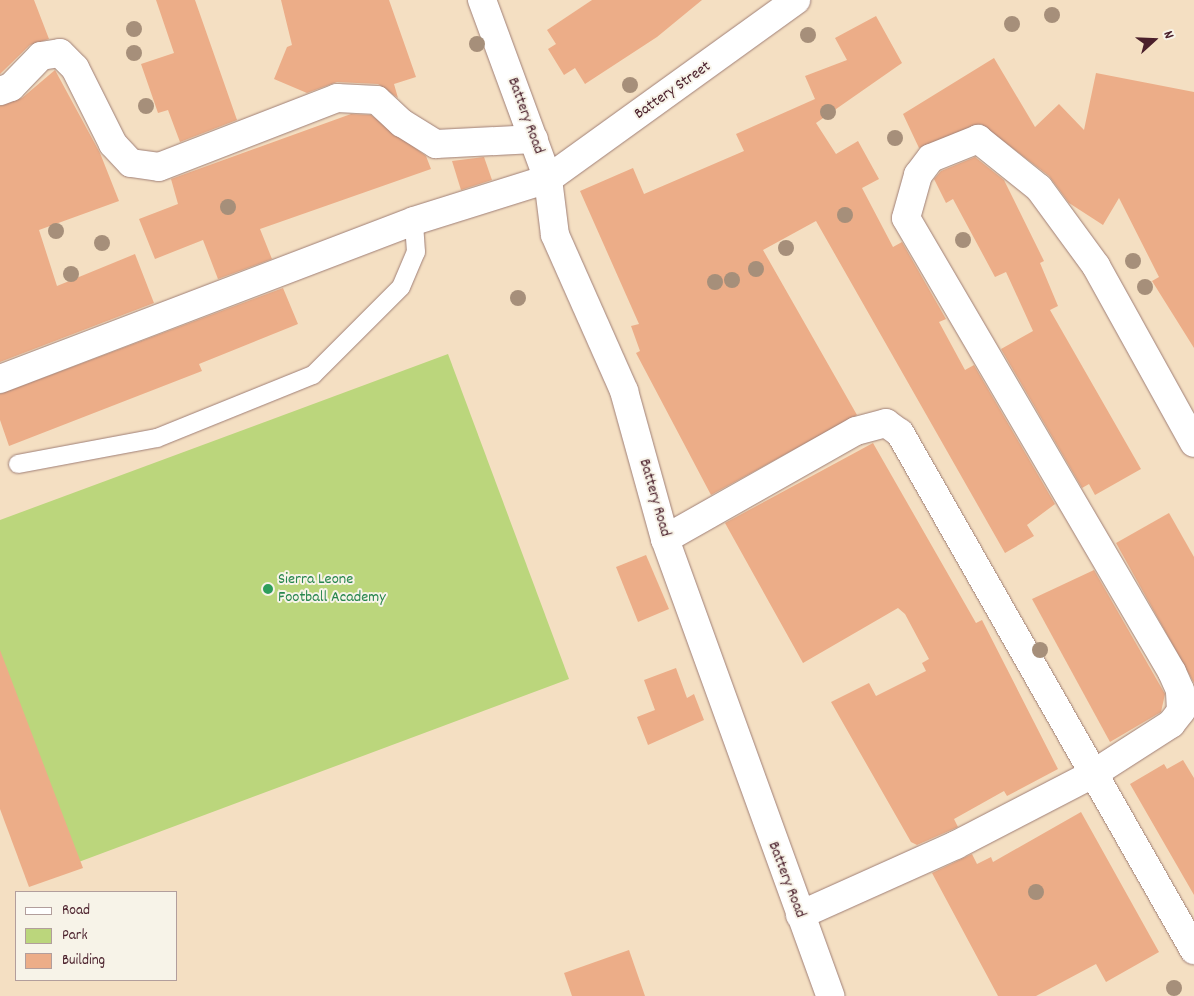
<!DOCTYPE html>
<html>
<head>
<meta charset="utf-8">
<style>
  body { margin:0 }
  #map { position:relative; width:1194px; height:996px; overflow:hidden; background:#f4dfc2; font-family:Dekko,sans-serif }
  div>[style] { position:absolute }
  .green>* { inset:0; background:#bbd67c }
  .building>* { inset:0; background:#ecad88 }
  .roads { filter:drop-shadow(0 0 1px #9f7f76) drop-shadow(0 0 1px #9f7f76) }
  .lane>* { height:18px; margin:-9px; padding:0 9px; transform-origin:9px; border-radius:9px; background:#fff }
  .street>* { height:28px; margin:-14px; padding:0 14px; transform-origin:14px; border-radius:14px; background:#fff }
  .trees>* { width:16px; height:16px; margin:-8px; border-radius:50%; background:#a68f7a }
  .dots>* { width:14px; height:14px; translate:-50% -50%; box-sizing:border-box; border:2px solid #f7f3e8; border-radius:50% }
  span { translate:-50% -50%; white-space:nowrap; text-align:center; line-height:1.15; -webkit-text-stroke:4px #f7f3e8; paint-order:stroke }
  .street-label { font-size:16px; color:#4a1f2b }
  .leisure-label { font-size:16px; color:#27864d }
  .left { translate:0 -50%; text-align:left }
  .legend { position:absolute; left:15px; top:891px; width:162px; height:90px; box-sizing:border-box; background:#f7f3e8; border:1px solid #b29e9c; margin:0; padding:6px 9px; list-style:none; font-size:15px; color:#4a1f2b }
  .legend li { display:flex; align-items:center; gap:10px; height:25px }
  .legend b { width:25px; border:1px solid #b29e9c }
  .north { position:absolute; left:1129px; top:15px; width:50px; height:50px; -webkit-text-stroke:4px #f7f3e8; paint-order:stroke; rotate:70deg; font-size:14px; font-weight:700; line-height:20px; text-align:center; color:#4a1f2b }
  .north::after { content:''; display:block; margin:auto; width:18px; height:22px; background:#4a1f2b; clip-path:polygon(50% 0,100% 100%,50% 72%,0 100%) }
</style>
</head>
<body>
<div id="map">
  <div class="green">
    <i style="clip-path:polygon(448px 354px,569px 679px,76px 863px,0 657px,0 520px)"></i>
  </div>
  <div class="building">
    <i style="clip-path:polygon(0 0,34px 0,49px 39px,30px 45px,0 74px)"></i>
    <i style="clip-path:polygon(156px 0,195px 0,237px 120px,180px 142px,168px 110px,158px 113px,141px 64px,174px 53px)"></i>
    <i style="clip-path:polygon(281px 0,389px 0,416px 77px,394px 84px,398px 98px,378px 84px,337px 82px,307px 93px,274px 79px,287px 47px,292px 45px)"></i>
    <i style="clip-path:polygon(592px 0,702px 0,657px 37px,585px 84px,575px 68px,564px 75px,548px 49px,556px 44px,547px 30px)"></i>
    <i style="clip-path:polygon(876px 16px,902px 63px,816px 123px,836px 154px,858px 141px,879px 179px,862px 188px,893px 247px,902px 242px,946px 319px,939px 322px,965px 370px,974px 365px,1055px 504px,1027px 525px,1034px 536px,1005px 553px,816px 221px,763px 250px,857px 415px,711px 495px,636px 353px,640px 351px,631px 326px,639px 324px,580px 191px,633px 168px,644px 194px,744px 151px,736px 134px,815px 99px,805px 76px,847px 60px,835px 38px)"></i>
    <i style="clip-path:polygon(994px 58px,1035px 127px,1059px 104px,1084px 130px,1096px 73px,1194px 92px,1194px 348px,1152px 281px,1159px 277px,1119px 198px,1103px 225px,1069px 203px,1049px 176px,981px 124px,919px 148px,903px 114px)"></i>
    <i style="clip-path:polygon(55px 70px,100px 153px,119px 201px,39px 230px,57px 286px,135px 254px,154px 303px,0 362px,0 106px,22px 98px)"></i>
    <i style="clip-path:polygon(351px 114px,371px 115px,426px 156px,431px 169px,260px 229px,272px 259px,218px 279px,203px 240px,155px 259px,139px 219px,178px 204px,171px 179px)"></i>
    <i style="clip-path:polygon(484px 157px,492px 180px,461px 190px,452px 161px)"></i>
    <i style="clip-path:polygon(975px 157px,1004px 180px,1044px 261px,1040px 263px,1058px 306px,1050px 310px,1141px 469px,1095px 495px,1089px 484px,1082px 488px,1001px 349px,1033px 331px,1006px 272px,995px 277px,953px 199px,946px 203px,934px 179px,941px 171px)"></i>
    <i style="clip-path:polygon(283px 288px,298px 324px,199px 364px,202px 371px,9px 446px,0 420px,0 394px)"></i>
    <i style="clip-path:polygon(873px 443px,976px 623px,982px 620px,1058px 769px,1007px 796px,1004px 791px,954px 819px,958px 827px,917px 845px,911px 842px,831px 702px,869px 683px,876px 696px,926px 671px,922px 663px,929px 659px,905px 614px,898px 608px,803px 663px,725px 523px)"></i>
    <i style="clip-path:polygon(1169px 513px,1194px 557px,1194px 683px,1116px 543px)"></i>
    <i style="clip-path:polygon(646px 555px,669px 609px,638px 622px,616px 567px)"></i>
    <i style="clip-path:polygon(1094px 570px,1165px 694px,1161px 712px,1110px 742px,1032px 599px)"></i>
    <i style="clip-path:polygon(0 650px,83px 868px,29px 887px,0 809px)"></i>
    <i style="clip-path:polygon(676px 668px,687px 698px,694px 694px,704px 720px,648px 745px,637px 717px,655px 710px,644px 680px)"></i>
    <i style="clip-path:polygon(1183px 760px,1194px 778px,1194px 895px,1130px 784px,1164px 764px,1167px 769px)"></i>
    <i style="clip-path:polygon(1081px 812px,1159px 952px,1106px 982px,1096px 964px,1036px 996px,998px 996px,932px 873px,972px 854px,977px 864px,991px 857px,993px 862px)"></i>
    <i style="clip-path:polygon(629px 950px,645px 996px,572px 996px,564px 973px)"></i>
  </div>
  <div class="roads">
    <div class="lane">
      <i style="left:18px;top:464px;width:141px;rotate:-10.6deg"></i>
      <i style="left:157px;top:438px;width:168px;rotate:-22deg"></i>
      <i style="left:313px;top:375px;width:124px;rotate:-45deg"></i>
      <i style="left:401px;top:287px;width:38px;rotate:-67deg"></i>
      <i style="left:416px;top:252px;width:31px;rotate:-94deg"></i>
    </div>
    <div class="street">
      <i style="left:482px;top:0;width:191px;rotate:69.8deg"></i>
      <i style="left:548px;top:179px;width:56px;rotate:82.9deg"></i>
      <i style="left:555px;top:235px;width:171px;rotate:66.1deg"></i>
      <i style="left:624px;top:391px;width:154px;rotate:74.5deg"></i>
      <i style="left:665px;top:539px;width:486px;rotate:70.1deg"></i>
      <i style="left:0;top:91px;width:12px;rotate:-20deg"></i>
      <i style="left:11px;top:87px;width:43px;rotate:-45.9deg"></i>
      <i style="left:41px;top:56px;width:19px;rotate:-9deg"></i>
      <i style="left:60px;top:53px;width:21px;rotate:45deg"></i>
      <i style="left:75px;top:68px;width:85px;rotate:63.4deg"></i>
      <i style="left:113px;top:144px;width:26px;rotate:47deg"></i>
      <i style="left:131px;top:163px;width:28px;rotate:8deg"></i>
      <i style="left:159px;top:167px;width:191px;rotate:-21.2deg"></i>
      <i style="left:337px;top:98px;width:40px;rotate:2.9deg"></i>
      <i style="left:377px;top:100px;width:34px;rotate:43deg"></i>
      <i style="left:402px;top:123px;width:40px;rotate:32deg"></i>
      <i style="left:436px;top:144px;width:98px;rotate:-2.9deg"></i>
      <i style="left:0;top:379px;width:443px;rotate:-20.9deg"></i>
      <i style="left:414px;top:221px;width:140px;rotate:-17.4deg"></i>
      <i style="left:548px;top:179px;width:306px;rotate:-35.8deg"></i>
      <i style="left:665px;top:539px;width:219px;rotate:-29.5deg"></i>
      <i style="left:856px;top:431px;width:31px;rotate:-15deg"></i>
      <i style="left:886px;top:423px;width:17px;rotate:36deg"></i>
      <i style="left:900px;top:433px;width:595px;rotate:60.37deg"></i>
      <i style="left:800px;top:915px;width:171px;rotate:-24.2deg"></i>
      <i style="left:956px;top:845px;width:154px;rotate:-27.4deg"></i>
      <i style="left:1093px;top:774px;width:93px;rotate:-32.7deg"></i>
      <i style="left:1171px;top:724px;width:16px;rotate:-52deg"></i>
      <i style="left:1181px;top:711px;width:21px;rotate:-93deg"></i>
      <i style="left:1180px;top:690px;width:20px;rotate:-114deg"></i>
      <i style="left:1172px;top:672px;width:526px;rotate:-120.37deg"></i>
      <i style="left:906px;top:218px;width:45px;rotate:-74.4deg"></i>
      <i style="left:918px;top:175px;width:21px;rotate:-53deg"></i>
      <i style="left:931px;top:158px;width:51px;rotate:-22deg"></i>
      <i style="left:978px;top:139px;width:78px;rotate:38.8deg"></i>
      <i style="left:1039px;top:188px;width:97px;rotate:53.8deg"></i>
      <i style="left:1096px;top:266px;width:202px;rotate:61deg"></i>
    </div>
  </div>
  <div class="trees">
    <i style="left:1052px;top:15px"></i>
    <i style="left:1012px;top:24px"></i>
    <i style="left:134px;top:29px"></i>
    <i style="left:808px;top:35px"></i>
    <i style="left:477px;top:44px"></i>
    <i style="left:134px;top:53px"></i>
    <i style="left:630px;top:85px"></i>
    <i style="left:146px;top:106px"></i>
    <i style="left:828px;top:112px"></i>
    <i style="left:895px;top:138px"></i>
    <i style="left:228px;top:207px"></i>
    <i style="left:845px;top:215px"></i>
    <i style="left:56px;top:231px"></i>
    <i style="left:963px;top:240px"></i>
    <i style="left:102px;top:243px"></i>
    <i style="left:786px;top:248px"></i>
    <i style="left:1133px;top:261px"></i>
    <i style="left:756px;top:269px"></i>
    <i style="left:71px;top:274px"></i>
    <i style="left:732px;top:280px"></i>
    <i style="left:715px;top:282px"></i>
    <i style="left:1145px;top:287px"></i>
    <i style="left:518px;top:298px"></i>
    <i style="left:1040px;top:650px"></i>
    <i style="left:1036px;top:892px"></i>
    <i style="left:1174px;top:988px"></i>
  </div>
  <div class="dots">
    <i style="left:268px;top:589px;background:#2e9e5b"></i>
  </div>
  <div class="street-label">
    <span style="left:673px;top:91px;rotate:-35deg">Battery Street</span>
    <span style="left:525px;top:116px;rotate:70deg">Battery Road</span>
    <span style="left:654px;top:498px;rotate:74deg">Battery Road</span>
    <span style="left:786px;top:880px;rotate:69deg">Battery Road</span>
  </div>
  <div class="leisure-label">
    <span class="left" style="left:278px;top:589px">Sierra Leone<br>Football Academy</span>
  </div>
  <ul class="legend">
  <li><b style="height:6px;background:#fff"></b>Road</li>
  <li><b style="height:14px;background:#bbd67c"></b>Park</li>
  <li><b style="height:14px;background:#ecad88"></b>Building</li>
  </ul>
  <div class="north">N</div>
</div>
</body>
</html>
